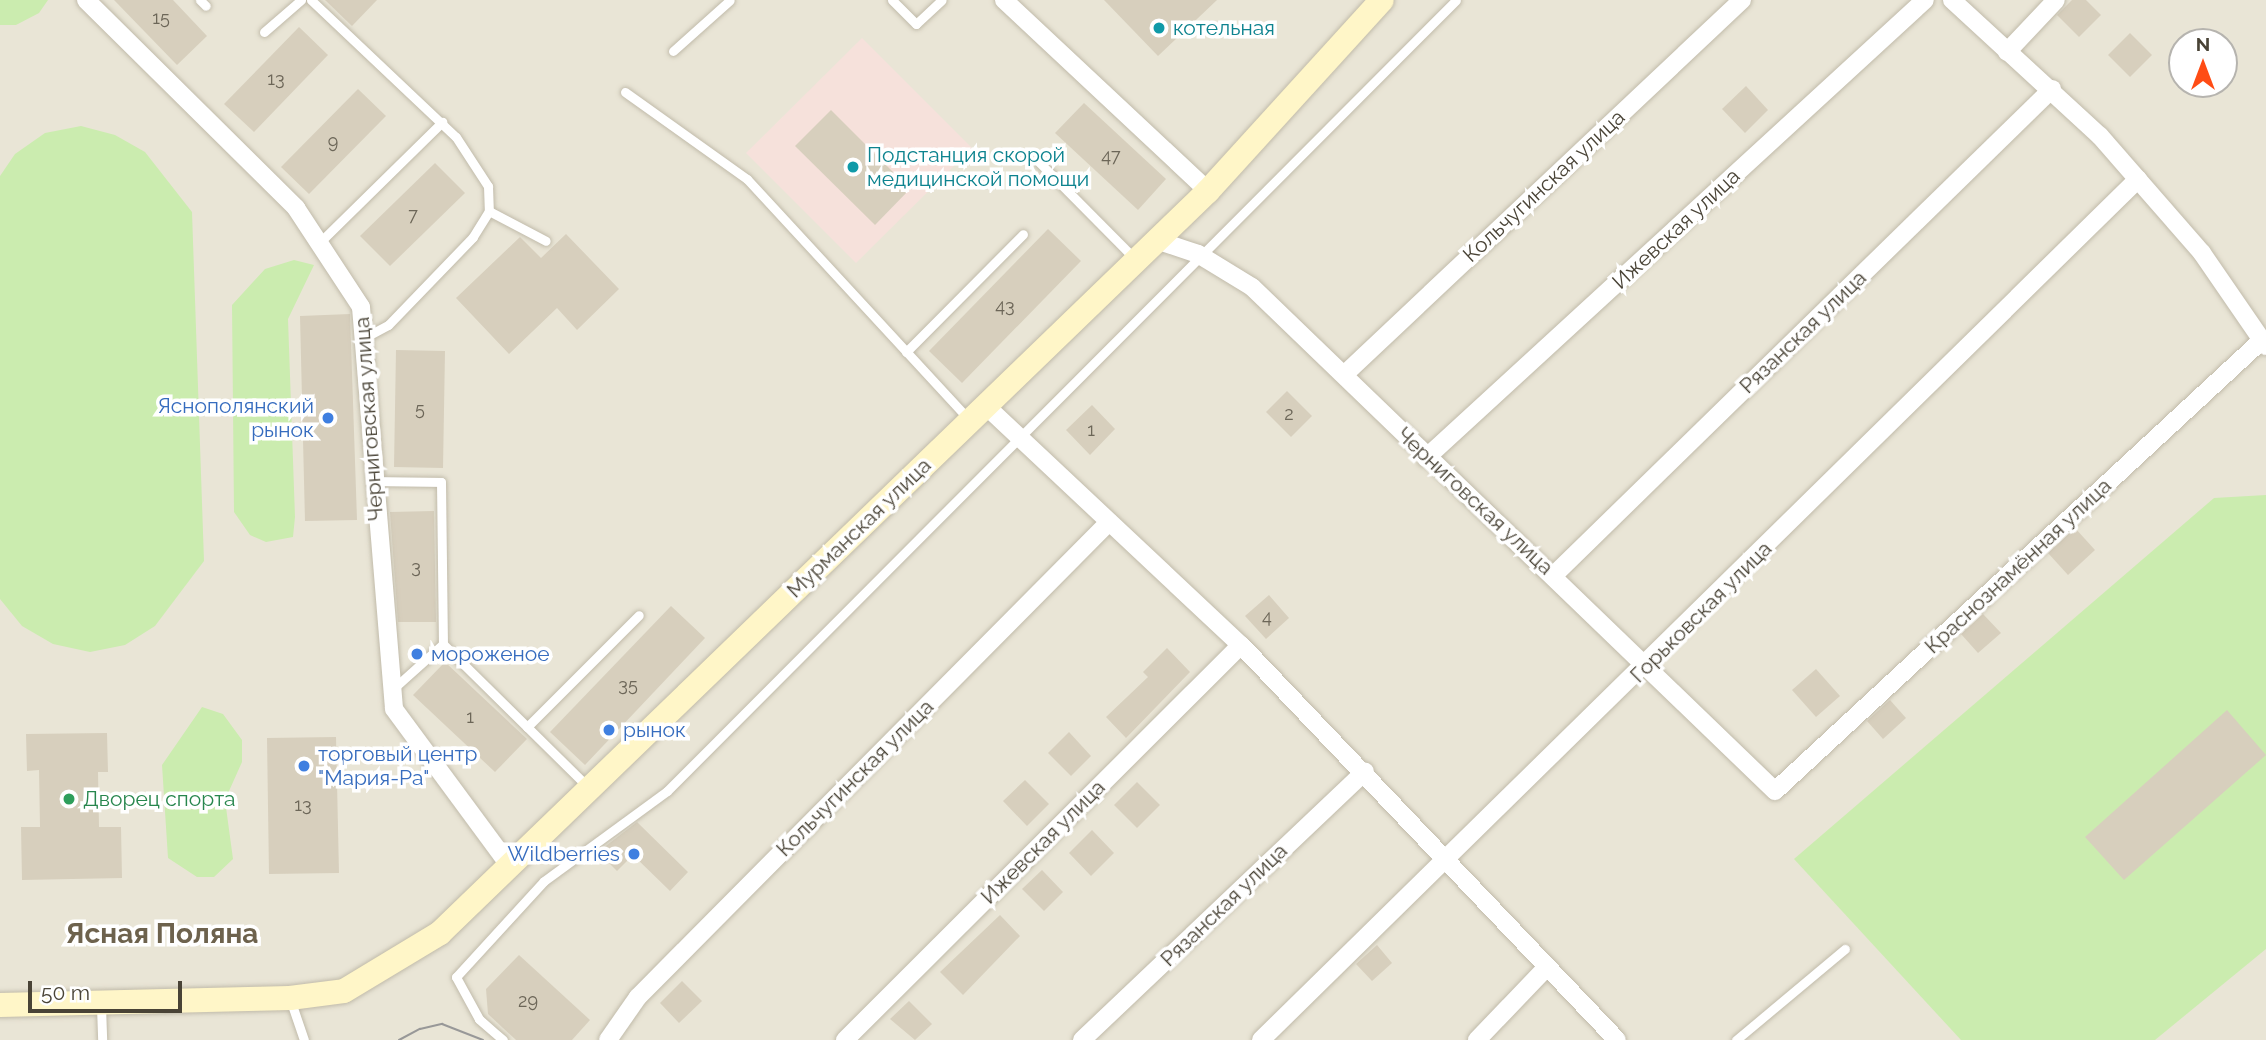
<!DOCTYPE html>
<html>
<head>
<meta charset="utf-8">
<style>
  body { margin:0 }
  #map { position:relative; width:2266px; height:1040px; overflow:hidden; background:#f5f2e8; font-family:Raleway,sans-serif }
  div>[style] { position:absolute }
  .residential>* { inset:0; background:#e9e5d6 }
  .medical>* { inset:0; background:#f6e1db }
  .green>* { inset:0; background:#cbecaf }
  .building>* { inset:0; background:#d7cfbd }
  .roads { filter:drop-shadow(0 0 2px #c1bbaa) drop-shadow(0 0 2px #c1bbaa) }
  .lane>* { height:9px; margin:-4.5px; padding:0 4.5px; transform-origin:4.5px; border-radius:4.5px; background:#fff }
  .street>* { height:18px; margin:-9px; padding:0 9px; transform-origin:9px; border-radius:9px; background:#fff }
  .secondary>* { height:24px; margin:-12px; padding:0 12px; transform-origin:12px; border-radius:12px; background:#fff6c8 }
  .tram>* { height:2px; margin:-1px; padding:0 1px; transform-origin:1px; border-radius:1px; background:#989898 }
  .dots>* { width:19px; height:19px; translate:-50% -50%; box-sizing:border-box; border:4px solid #fff; border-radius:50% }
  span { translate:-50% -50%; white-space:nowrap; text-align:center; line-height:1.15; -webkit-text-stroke:7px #fff; paint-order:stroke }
  .number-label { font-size:18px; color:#6c6658 }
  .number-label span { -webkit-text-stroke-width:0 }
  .culture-label { font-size:21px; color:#0d838f }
  .left { translate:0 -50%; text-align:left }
  .street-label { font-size:21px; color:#494336 }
  .shop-label { font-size:21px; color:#366cbe }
  .right { translate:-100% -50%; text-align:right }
  .leisure-label { font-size:21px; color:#27864d }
  .district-label { font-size:28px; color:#6d624d; font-weight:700 }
  .north { position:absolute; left:2168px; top:28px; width:70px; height:70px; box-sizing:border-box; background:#fff; border:2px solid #b6b4af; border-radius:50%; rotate:0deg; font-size:19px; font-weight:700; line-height:28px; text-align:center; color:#494336 }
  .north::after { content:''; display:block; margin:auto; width:24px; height:32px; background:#ff4c15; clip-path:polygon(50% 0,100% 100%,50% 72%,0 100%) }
  .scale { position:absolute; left:28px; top:981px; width:154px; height:32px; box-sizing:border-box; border:4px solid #494336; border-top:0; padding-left:9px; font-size:21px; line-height:24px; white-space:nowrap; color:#494336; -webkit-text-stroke:5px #fff; paint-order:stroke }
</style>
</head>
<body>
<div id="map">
  <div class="residential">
    <i style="clip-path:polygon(evenodd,0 0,2266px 0,2266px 1040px,0 1040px,0 0,2182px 42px,2224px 42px,2224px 84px,2182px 84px,2182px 42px)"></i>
  </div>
  <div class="medical">
    <i style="clip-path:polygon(862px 38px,972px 148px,856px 263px,746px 153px)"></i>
  </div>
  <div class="green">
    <i style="clip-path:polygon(0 0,48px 0,39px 13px,16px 25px,0 25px)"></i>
    <i style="clip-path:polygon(81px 126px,115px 135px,145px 152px,192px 212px,204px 561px,155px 626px,125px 645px,90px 652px,53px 644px,22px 626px,0 599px,0 176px,15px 154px,45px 133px)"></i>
    <i style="clip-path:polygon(294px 260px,314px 265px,288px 319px,295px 517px,293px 537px,266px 542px,250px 535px,234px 512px,232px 305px,265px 269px)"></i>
    <i style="clip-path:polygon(2266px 495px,2266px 949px,2155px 1040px,1961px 1040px,1794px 859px,2214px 498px)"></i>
    <i style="clip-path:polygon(202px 707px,223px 714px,242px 740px,242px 762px,225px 800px,233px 859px,214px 877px,197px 877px,168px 858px,162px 765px)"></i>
  </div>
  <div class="building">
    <i style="clip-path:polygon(114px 0,173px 0,207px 36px,177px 65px)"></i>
    <i style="clip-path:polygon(325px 0,377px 0,352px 26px)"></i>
    <i style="clip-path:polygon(1104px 0,1217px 0,1158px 56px)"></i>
    <i style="clip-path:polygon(2072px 0,2086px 0,2101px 15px,2079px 37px,2057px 15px)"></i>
    <i style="clip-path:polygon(299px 27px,328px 55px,254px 132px,224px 104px)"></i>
    <i style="clip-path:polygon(2130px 33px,2152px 55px,2130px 77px,2108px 55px)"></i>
    <i style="clip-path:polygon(1746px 86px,1768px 110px,1745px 133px,1722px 109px)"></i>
    <i style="clip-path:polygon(358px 89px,386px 116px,309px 194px,281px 167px)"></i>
    <i style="clip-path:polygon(1084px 103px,1166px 179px,1138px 210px,1055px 133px)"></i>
    <i style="clip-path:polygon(831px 110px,910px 189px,875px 225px,795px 146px)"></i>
    <i style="clip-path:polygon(435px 163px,465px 193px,390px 266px,360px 236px)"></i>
    <i style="clip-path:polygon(1048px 229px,1081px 261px,962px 383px,929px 351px)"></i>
    <i style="clip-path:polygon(566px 234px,619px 289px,577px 330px,557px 308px,509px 354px,456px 298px,520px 237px,541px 258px)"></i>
    <i style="clip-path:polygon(350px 314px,357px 520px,305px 521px,300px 316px)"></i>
    <i style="clip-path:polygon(396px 350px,445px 351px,443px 468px,394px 467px)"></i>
    <i style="clip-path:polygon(1287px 391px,1312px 416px,1291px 437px,1266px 412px)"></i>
    <i style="clip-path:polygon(1092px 405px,1115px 429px,1090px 455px,1066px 430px)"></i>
    <i style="clip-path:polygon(434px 511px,436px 622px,398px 622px,390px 512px)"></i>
    <i style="clip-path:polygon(2075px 528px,2095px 550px,2068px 575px,2048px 553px)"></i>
    <i style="clip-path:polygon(1269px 595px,1289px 618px,1266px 639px,1245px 616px)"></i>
    <i style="clip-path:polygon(671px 606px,705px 638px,585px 765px,550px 732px)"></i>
    <i style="clip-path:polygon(1983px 614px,2001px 633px,1978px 653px,1961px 634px)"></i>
    <i style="clip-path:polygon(1167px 648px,1190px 672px,1126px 738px,1106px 717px,1148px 677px,1143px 672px)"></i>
    <i style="clip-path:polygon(445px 662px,527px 739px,495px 772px,413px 695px)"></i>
    <i style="clip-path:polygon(1816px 669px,1840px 696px,1816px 717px,1792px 690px)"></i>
    <i style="clip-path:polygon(1890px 700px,1906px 718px,1883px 739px,1867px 721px)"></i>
    <i style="clip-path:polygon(2227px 710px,2266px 755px,2124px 880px,2085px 837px)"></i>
    <i style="clip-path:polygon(1069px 732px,1091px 756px,1071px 776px,1048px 753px)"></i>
    <i style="clip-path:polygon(107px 733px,108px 772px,98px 772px,99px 827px,121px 827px,122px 878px,22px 880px,21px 827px,40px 827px,39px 770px,27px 771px,26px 734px)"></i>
    <i style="clip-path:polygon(336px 737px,339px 873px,269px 874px,267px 738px)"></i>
    <i style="clip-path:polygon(1025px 780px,1049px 804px,1027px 826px,1003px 801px)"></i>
    <i style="clip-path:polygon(1137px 782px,1160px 805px,1137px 828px,1114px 805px)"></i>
    <i style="clip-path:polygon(637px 822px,688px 872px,670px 891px,633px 855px,617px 871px,598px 852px)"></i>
    <i style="clip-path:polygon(1092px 830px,1114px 853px,1091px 876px,1069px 853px)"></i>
    <i style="clip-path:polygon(1042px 870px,1063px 892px,1044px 911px,1022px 889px)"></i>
    <i style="clip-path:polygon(1000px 915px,1020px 936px,963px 995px,940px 972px)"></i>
    <i style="clip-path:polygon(1377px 945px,1392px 963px,1372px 981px,1356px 964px)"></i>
    <i style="clip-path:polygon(519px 955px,590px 1020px,572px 1040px,516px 1040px,488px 1014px,486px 989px)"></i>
    <i style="clip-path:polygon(682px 981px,702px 1001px,679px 1023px,660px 1003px)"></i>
    <i style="clip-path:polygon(909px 1001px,932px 1024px,915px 1040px,890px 1019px)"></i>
  </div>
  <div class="roads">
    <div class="lane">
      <i style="left:200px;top:0;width:8px;rotate:45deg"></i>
      <i style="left:311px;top:0;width:199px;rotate:43.4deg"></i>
      <i style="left:456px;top:137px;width:59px;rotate:56.9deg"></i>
      <i style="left:488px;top:186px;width:25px;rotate:88deg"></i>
      <i style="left:489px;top:211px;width:31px;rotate:122deg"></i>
      <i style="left:473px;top:237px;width:122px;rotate:134deg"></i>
      <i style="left:388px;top:325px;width:27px;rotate:152deg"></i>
      <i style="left:892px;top:0;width:34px;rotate:45deg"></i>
      <i style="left:916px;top:24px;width:35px;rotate:-43deg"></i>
      <i style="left:264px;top:32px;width:49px;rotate:-40.9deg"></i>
      <i style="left:673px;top:51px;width:76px;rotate:-41.8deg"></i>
      <i style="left:625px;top:92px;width:150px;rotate:35.5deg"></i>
      <i style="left:747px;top:179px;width:329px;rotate:47.3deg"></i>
      <i style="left:1037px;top:160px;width:138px;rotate:45.3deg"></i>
      <i style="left:489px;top:211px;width:64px;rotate:27.8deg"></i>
      <i style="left:319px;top:243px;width:173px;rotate:-44.5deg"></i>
      <i style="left:906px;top:352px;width:166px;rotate:-45.2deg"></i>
      <i style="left:374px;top:481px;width:67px;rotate:0.9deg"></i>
      <i style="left:441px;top:482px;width:162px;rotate:89.3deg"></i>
      <i style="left:394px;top:688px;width:66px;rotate:-41.9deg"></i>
      <i style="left:443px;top:644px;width:204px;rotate:44.6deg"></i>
      <i style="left:527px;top:727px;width:158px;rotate:-45deg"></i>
      <i style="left:290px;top:999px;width:43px;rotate:71.1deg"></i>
      <i style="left:101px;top:1006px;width:34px;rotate:88deg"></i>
      <i style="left:503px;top:1040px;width:32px;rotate:-139deg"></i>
      <i style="left:479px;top:1019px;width:48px;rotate:-118.7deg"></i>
      <i style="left:456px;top:977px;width:130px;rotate:-47.5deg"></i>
      <i style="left:544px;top:881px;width:152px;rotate:-36.2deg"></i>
      <i style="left:667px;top:791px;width:1117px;rotate:-45.07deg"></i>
      <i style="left:1736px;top:1040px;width:142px;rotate:-39.9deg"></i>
    </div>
    <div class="street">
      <i style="left:86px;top:0;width:296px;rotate:44.7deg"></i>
      <i style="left:296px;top:208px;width:118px;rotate:56.7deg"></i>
      <i style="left:361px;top:307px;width:403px;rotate:85.3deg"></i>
      <i style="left:394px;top:709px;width:194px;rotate:53.6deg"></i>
      <i style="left:1004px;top:0;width:279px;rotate:43.1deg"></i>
      <i style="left:1952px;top:0;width:201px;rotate:42.6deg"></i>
      <i style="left:2100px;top:136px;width:155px;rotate:48.9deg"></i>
      <i style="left:2202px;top:253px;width:113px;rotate:55.5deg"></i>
      <i style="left:2007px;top:52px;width:71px;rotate:-46.7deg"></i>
      <i style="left:1156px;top:240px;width:44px;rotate:18.4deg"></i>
      <i style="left:1198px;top:254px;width:63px;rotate:31.4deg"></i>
      <i style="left:1252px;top:287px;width:726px;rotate:43.94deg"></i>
      <i style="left:1775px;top:791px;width:664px;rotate:-42.8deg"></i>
      <i style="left:1346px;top:373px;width:544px;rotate:-43.29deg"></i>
      <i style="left:985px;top:405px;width:351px;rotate:43.2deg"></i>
      <i style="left:1241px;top:645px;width:545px;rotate:46.41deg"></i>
      <i style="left:1426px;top:458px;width:677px;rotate:-42.55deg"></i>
      <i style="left:1554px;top:575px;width:696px;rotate:-44.3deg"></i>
      <i style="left:608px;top:1040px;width:52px;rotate:-55.1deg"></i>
      <i style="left:638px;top:997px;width:669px;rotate:-45.24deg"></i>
      <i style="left:845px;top:1040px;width:559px;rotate:-44.93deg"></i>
      <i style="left:1082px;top:1040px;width:390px;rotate:-43.5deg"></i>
      <i style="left:1261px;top:1040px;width:1229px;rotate:-44.47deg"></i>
      <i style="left:1477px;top:1040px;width:101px;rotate:-46.2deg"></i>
    </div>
    <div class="secondary">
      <i style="left:0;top:1005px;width:290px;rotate:-1.4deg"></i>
      <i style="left:290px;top:998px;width:54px;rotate:-7.4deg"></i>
      <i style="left:344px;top:991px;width:112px;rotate:-31.1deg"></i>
      <i style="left:440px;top:933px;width:1068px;rotate:-44.01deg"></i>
      <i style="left:1208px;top:191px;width:258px;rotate:-47.7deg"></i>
    </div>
  </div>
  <div class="tram">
    <i style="left:399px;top:1040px;width:24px;rotate:-28deg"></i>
    <i style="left:420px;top:1029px;width:23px;rotate:-13deg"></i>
    <i style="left:442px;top:1024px;width:44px;rotate:21.3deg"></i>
  </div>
  <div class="dots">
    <i style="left:1159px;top:28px;background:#0f9aa8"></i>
    <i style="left:853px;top:167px;background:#0f9aa8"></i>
    <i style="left:328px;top:418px;background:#3f7fe0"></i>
    <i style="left:417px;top:654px;background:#3f7fe0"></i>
    <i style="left:609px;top:730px;background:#3f7fe0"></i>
    <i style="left:304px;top:766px;background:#3f7fe0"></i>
    <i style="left:69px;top:799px;background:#2e9e5b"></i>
    <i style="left:634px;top:854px;background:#3f7fe0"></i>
  </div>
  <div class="number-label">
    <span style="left:161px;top:18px">15</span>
    <span style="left:276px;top:79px">13</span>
    <span style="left:333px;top:142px">9</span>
    <span style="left:1111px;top:156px">47</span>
    <span style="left:413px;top:215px">7</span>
    <span style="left:1005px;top:306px">43</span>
    <span style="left:420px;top:409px">5</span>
    <span style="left:1289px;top:414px">2</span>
    <span style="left:1091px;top:430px">1</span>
    <span style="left:416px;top:567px">3</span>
    <span style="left:1267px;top:617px">4</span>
    <span style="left:628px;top:685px">35</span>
    <span style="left:470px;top:717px">1</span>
    <span style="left:303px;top:805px">13</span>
    <span style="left:528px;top:1001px">29</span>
  </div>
  <div class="culture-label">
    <span class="left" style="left:1173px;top:28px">котельная</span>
    <span class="left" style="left:867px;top:167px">Подстанция скорой<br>медицинской помощи</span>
  </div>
  <div class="street-label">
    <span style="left:1544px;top:186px;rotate:-43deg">Кольчугинская улица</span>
    <span style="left:1676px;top:229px;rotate:-43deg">Ижевская улица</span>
    <span style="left:1803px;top:332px;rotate:-44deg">Рязанская улица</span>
    <span style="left:369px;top:419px;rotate:-94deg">Черниговская улица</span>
    <span style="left:1475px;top:501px;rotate:43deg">Черниговская улица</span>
    <span style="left:859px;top:528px;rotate:-44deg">Мурманская улица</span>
    <span style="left:2018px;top:566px;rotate:-43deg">Краснознамённая улица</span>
    <span style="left:1701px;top:612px;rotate:-45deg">Горьковская улица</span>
    <span style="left:855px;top:778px;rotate:-45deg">Кольчугинская улица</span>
    <span style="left:1043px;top:842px;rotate:-45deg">Ижевская улица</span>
    <span style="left:1224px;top:905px;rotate:-44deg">Рязанская улица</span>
  </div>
  <div class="shop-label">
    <span class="right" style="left:314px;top:418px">Яснополянский<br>рынок</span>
    <span class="left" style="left:431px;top:654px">мороженое</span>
    <span class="left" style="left:623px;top:730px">рынок</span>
    <span class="left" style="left:318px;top:766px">торговый центр<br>"Мария-Ра"</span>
    <span class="right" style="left:620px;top:854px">Wildberries</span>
  </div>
  <div class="leisure-label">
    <span class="left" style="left:83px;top:799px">Дворец спорта</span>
  </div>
  <div class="district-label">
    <span style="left:162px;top:934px">Ясная Поляна</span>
  </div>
  <div class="north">N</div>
  <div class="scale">50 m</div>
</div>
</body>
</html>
